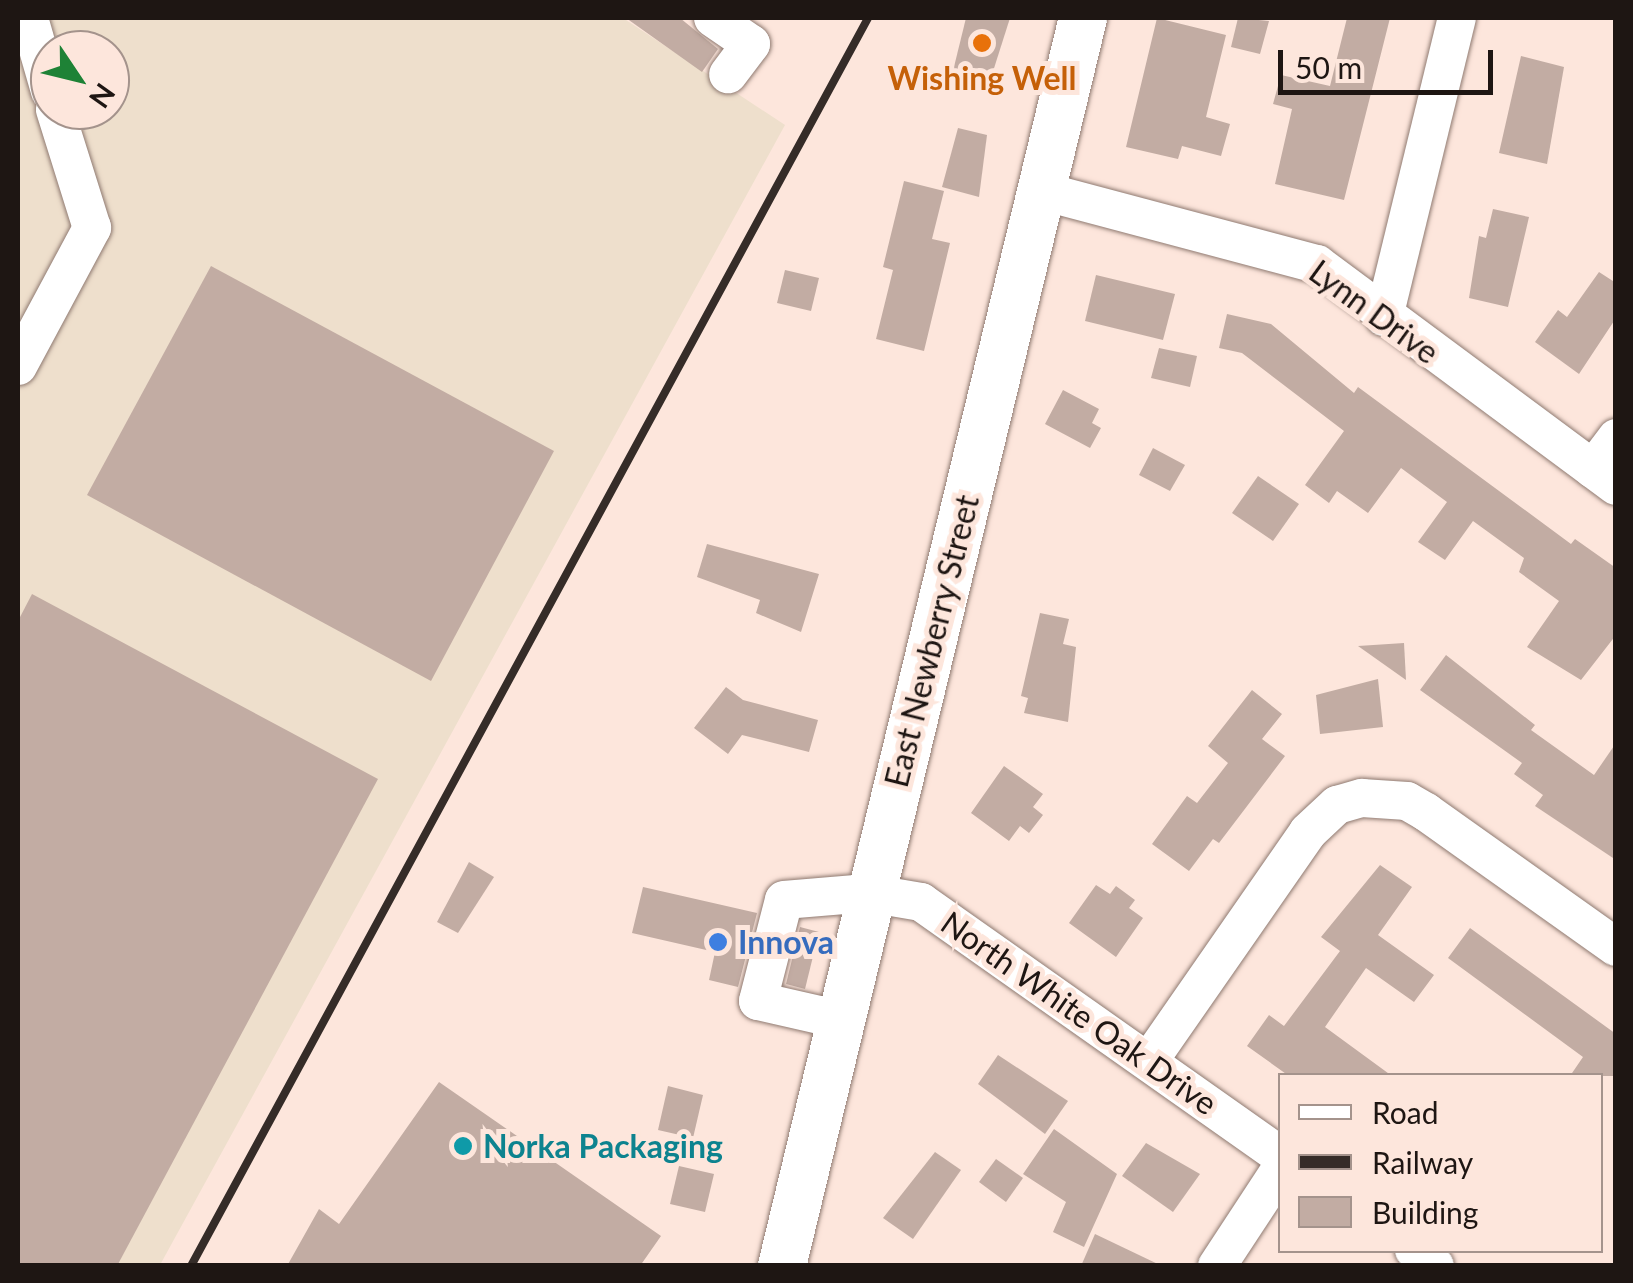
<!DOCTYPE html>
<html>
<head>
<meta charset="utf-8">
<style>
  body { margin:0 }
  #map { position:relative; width:1633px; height:1283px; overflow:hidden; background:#fde6dc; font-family:Lato,sans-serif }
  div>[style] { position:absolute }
  .industrial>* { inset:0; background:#eedfcc }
  .building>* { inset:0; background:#c2aca3 }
  .roads { filter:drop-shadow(0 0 2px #8f7a71) drop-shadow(0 0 2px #8f7a71) }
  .minor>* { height:38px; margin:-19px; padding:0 19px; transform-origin:19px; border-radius:19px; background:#fff }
  .major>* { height:48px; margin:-24px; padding:0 24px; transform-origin:24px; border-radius:24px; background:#fff }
  .rail>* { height:8px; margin:-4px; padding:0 4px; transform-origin:4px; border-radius:4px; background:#352c28 }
  .dots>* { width:28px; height:28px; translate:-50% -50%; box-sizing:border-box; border:5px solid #fde6dc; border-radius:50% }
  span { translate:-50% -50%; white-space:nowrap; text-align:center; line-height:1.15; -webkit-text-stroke:10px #fde6dc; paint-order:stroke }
  .food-label { font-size:32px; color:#c56008; font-weight:700 }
  .street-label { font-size:32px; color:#1e1613 }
  .shop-label { font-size:32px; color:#366cbe; font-weight:700 }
  .left { translate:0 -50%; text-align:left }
  .culture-label { font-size:32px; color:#0d838f; font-weight:700 }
  .frame { position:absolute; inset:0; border:20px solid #1e1613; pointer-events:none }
  .legend { position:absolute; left:1278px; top:1073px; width:325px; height:180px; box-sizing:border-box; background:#fde6dc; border:2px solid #a4938c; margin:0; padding:12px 18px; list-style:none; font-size:30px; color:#1e1613 }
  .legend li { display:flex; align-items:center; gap:20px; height:50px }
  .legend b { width:50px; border:2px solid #a4938c }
  .north { position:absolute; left:30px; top:30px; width:100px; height:100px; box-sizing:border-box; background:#fde6dc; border:2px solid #a4938c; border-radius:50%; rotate:125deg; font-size:28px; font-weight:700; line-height:40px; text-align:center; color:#1e1613 }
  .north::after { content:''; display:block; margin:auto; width:35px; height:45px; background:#1e8236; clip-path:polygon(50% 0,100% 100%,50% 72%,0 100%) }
  .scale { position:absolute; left:1278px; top:50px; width:215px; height:45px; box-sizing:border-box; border:5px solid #1e1613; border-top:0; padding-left:12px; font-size:30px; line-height:35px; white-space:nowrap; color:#1e1613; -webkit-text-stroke:8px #fde6dc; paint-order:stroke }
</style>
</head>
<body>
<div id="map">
  <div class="industrial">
    <i style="clip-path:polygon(evenodd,18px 18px,623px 18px,785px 125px,160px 1265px,18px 1265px,18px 18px,50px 50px,110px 50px,110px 110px,50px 110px,50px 50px)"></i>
  </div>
  <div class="building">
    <i style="clip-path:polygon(626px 18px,680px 18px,718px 49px,702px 72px)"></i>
    <i style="clip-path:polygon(966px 18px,1010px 18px,989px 84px,952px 75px)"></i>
    <i style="clip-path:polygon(1157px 18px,1226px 35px,1206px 117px,1230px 124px,1221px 156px,1182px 146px,1178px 159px,1126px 147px)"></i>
    <i style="clip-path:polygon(1238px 18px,1269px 21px,1260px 54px,1231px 47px)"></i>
    <i style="clip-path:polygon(1347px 18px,1390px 18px,1344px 200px,1275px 184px,1292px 109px,1273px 104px,1281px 75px,1330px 86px)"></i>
    <i style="clip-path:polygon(1521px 56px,1564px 67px,1547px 164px,1499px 153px)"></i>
    <i style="clip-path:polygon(958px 128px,987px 135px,979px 197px,942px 187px)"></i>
    <i style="clip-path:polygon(904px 181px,944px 191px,932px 239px,950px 243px,924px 351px,876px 339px,893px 270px,883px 267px)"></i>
    <i style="clip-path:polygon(1493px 209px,1529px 217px,1508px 307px,1469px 298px,1479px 236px,1486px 238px)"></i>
    <i style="clip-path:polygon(211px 266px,554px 451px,431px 681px,87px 495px)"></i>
    <i style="clip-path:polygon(785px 270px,819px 278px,811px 311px,777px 303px)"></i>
    <i style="clip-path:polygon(1599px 272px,1616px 283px,1616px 318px,1579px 374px,1535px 342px,1558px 310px,1567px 317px)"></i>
    <i style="clip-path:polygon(1096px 275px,1175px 294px,1163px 340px,1085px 321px)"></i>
    <i style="clip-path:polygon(1227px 314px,1271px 324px,1354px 393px,1358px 387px,1571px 544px,1575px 539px,1616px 568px,1616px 635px,1581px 680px,1527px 647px,1559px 601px,1519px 572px,1524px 558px,1473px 521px,1445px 560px,1418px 542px,1447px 502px,1401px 468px,1368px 513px,1337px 491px,1329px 503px,1305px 485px,1344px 431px,1242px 353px,1219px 348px)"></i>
    <i style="clip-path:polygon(1159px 348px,1197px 356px,1190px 387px,1151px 378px)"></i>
    <i style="clip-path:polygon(1063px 390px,1099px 409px,1092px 423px,1101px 428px,1090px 448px,1045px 424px)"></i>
    <i style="clip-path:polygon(1153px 448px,1185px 465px,1170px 491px,1139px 475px)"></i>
    <i style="clip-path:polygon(1258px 476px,1299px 504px,1273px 541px,1232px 513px)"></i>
    <i style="clip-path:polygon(707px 544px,819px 574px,801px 632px,756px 613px,760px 600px,697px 577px)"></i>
    <i style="clip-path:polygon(32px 594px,378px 779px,117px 1266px,18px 1266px,18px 621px)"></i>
    <i style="clip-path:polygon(1040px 613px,1069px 619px,1063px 644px,1076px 647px,1068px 722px,1024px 713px,1028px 698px,1021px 696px)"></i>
    <i style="clip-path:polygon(1404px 643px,1406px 680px,1358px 646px)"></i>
    <i style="clip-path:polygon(1446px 655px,1535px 725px,1531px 730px,1594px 775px,1616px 743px,1616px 860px,1535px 806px,1543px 795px,1514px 774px,1522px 763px,1420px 690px)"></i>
    <i style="clip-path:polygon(1378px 679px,1383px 727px,1320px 734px,1316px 695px)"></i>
    <i style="clip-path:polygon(726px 687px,743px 700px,818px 720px,809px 752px,742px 735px,728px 754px,694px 728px)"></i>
    <i style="clip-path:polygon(1252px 690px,1282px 714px,1262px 739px,1285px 756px,1219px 843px,1213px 839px,1189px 871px,1152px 844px,1187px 796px,1197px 803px,1228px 763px,1208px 746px)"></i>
    <i style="clip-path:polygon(1004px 766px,1043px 794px,1033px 807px,1043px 815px,1029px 833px,1020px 826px,1009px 841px,971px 813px)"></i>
    <i style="clip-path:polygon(469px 862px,494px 877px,458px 933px,437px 922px)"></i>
    <i style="clip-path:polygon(1380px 865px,1412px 887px,1378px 935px,1434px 975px,1414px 1002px,1366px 968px,1325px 1027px,1392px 1076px,1289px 1076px,1247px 1046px,1269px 1015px,1284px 1026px,1340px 951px,1321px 937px)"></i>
    <i style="clip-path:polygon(1096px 885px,1110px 894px,1116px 886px,1135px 900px,1129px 908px,1143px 918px,1116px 957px,1069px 923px)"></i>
    <i style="clip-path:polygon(643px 887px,757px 913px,738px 987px,709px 980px,715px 952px,632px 933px)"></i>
    <i style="clip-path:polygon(800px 927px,819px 932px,805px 989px,786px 984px)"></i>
    <i style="clip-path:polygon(1470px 928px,1616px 1034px,1616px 1076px,1570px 1076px,1583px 1057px,1448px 958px)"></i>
    <i style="clip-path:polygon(998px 1055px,1068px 1101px,1045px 1134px,978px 1084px)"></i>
    <i style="clip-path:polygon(439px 1082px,661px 1236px,640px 1266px,287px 1266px,319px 1209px,339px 1224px)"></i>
    <i style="clip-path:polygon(668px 1086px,703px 1095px,693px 1138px,658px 1130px)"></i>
    <i style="clip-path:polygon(1054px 1129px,1117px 1174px,1084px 1247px,1053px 1232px,1066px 1202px,1023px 1174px)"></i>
    <i style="clip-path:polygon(1146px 1143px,1200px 1174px,1173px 1212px,1122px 1176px)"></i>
    <i style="clip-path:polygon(935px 1152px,961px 1170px,913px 1239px,883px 1218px)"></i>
    <i style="clip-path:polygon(996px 1159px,1023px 1178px,1006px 1202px,979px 1182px)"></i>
    <i style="clip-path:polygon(679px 1166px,714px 1174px,705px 1212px,670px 1204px)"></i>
    <i style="clip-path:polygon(1095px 1234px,1162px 1266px,1081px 1266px)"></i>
  </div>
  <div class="roads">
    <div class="minor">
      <i style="left:29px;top:18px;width:76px;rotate:74deg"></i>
      <i style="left:713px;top:18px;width:46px;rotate:34.4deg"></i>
      <i style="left:751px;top:44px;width:38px;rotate:127deg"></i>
      <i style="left:1042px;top:191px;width:285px;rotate:14.9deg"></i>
      <i style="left:1317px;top:264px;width:372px;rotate:36.6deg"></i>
      <i style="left:1384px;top:317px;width:308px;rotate:-76.3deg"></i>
      <i style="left:18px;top:366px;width:157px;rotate:-61.8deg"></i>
      <i style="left:92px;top:228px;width:124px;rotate:-107.4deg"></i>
      <i style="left:1593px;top:469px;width:39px;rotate:-53deg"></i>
      <i style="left:837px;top:1019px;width:81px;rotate:-167.2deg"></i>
      <i style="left:758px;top:1001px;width:104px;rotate:-75.6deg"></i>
      <i style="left:784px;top:900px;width:84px;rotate:-4.8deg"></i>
      <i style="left:868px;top:893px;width:54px;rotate:9.6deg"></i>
      <i style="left:921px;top:902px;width:439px;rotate:35.2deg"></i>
      <i style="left:1149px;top:1061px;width:279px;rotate:-55.2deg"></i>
      <i style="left:1308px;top:832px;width:40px;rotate:-43deg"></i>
      <i style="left:1337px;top:805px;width:26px;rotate:-16deg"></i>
      <i style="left:1362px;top:798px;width:45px;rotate:3.8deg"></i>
      <i style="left:1407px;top:801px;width:22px;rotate:30deg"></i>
      <i style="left:1426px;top:812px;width:233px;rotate:35.4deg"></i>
      <i style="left:1414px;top:1250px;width:26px;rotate:37deg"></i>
      <i style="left:1217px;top:1266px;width:115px;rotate:-56.7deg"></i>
    </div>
    <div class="major">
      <i style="left:782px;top:1266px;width:1284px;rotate:-76.44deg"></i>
    </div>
  </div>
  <div class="rail">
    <i style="left:191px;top:1266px;width:1420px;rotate:-61.52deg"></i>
  </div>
  <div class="dots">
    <i style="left:982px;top:43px;background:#e8710a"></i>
    <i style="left:718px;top:942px;background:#3f7fe0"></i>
    <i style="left:463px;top:1146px;background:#0f9aa8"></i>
  </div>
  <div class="food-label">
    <span style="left:982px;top:78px">Wishing Well</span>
  </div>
  <div class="street-label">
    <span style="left:1374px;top:312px;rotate:36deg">Lynn Drive</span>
    <span style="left:932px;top:641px;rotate:-76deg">East Newberry Street</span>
    <span style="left:1079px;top:1013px;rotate:35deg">North White Oak Drive</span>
  </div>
  <div class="shop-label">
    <span class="left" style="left:738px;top:942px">Innova</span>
  </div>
  <div class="culture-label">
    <span class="left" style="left:483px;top:1146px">Norka Packaging</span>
  </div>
  <div class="frame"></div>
  <ul class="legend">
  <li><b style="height:12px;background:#fff"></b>Road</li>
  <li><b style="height:12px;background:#352c28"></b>Railway</li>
  <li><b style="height:28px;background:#c2aca3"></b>Building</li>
  </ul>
  <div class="north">N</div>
  <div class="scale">50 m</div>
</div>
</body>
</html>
